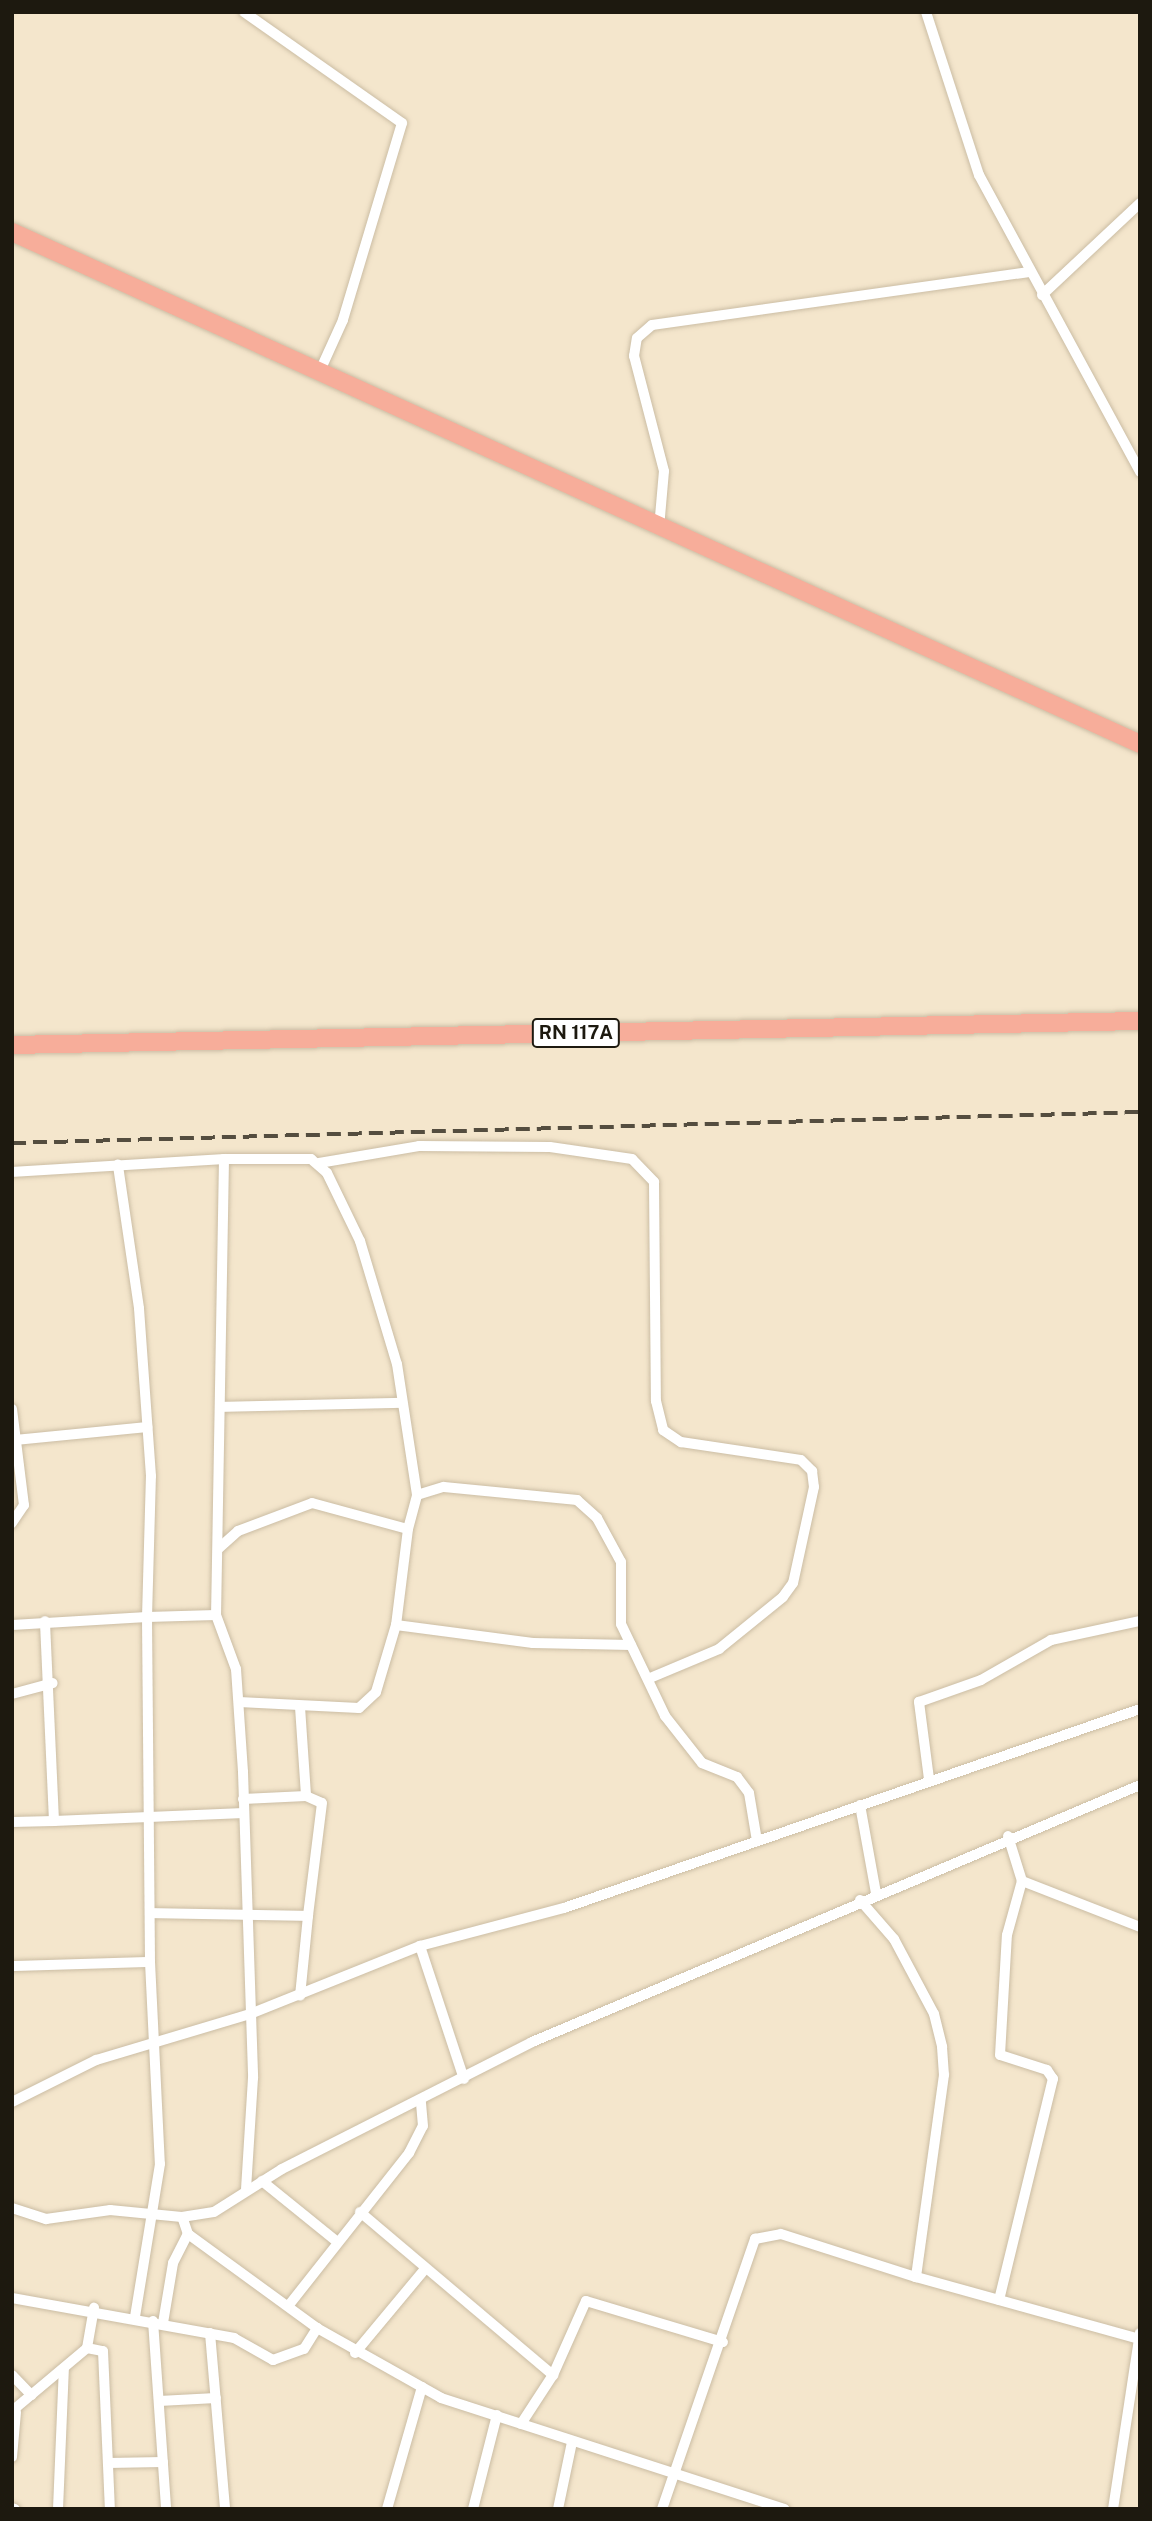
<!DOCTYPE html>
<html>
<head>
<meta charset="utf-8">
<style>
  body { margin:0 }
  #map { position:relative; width:1152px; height:2521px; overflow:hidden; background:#f4e6cc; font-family:"Public Sans",sans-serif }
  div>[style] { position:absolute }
  .roads { filter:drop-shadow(0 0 2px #cbbda4) drop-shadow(0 0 2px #cbbda4) }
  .minor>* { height:10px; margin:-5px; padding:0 5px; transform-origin:5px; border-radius:5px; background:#fff }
  .primary>* { height:18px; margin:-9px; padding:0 9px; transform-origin:9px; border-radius:9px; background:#f7ad9a }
  .rail>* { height:3.5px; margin-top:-1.75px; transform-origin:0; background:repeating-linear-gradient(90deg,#544d3f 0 14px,transparent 0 21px) }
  span { translate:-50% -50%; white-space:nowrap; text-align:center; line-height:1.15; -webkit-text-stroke:7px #fff; paint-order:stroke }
  .shield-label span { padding:2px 5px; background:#fff; border:2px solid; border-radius:5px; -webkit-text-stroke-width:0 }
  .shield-label { font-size:19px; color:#1d190f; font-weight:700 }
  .frame { position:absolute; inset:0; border:14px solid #1d190f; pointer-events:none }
</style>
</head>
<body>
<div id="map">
  <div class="roads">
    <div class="minor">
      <i style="left:244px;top:12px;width:193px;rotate:35.1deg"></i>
      <i style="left:402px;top:123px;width:206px;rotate:106.7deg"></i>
      <i style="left:343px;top:320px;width:58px;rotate:114.4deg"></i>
      <i style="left:926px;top:12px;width:171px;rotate:72deg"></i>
      <i style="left:979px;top:175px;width:338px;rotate:61.5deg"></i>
      <i style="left:1042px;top:295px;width:134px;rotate:-43.2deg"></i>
      <i style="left:659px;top:528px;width:57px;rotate:-85deg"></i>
      <i style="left:664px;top:471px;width:119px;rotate:-104.6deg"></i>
      <i style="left:634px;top:356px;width:18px;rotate:-81deg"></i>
      <i style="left:637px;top:338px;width:20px;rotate:-41deg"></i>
      <i style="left:652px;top:325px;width:381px;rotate:-8deg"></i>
      <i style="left:224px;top:1159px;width:87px"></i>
      <i style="left:311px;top:1159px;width:21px;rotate:41deg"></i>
      <i style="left:327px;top:1173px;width:76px;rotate:64.1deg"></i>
      <i style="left:360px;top:1241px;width:128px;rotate:73.3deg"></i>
      <i style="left:397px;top:1364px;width:133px;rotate:81.3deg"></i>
      <i style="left:319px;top:1163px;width:101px;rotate:-9.6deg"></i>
      <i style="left:419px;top:1146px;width:131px;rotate:0.4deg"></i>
      <i style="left:550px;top:1147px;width:83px;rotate:8.3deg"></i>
      <i style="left:632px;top:1159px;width:32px;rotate:46deg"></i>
      <i style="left:654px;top:1182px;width:219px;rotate:89.5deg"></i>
      <i style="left:656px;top:1401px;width:30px;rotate:76deg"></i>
      <i style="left:663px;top:1430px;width:22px;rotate:34deg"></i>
      <i style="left:681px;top:1442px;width:121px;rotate:8.5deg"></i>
      <i style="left:801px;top:1460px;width:16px;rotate:45deg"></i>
      <i style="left:812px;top:1471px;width:16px;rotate:83deg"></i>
      <i style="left:814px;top:1487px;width:98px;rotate:102.3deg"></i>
      <i style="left:793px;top:1583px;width:17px;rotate:126deg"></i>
      <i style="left:783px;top:1597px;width:82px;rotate:140.9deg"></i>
      <i style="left:719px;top:1649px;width:75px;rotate:157.2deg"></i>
      <i style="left:12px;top:1172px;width:212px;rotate:-3.5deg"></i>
      <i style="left:224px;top:1159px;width:456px;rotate:91deg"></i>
      <i style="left:221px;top:1407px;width:178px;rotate:-1.3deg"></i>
      <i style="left:12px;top:1409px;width:97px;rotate:82.9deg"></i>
      <i style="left:24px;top:1505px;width:22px;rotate:124deg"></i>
      <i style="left:15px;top:1440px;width:133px;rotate:-5.6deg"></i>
      <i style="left:408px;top:1529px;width:97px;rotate:97.1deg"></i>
      <i style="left:396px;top:1625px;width:138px;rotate:7.5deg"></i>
      <i style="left:533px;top:1643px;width:98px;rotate:1.2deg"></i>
      <i style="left:218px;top:1549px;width:27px;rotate:-42deg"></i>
      <i style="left:238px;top:1531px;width:79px;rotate:-20.7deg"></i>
      <i style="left:312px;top:1503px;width:99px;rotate:15.2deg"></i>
      <i style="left:408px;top:1529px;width:35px;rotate:-75deg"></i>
      <i style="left:417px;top:1495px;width:28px;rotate:-17deg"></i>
      <i style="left:444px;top:1487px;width:134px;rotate:5.6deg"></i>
      <i style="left:577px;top:1500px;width:27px;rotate:42deg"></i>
      <i style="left:597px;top:1518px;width:50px;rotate:61.4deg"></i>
      <i style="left:621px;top:1562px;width:62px;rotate:90deg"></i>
      <i style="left:621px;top:1624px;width:102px;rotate:64.4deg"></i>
      <i style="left:665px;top:1716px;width:60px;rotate:51.8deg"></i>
      <i style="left:702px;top:1763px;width:38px;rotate:22deg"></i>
      <i style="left:737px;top:1777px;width:20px;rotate:53deg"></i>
      <i style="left:749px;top:1793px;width:49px;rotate:80.5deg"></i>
      <i style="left:12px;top:1625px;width:135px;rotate:-3.4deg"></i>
      <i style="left:147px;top:1617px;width:141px;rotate:-88.4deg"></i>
      <i style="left:151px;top:1476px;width:168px;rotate:-94.1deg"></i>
      <i style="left:139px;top:1308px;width:145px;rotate:-98.4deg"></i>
      <i style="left:12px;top:1694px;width:42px;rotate:-15deg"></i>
      <i style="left:239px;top:1702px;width:120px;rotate:2.9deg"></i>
      <i style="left:359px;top:1708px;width:23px;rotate:-43deg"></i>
      <i style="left:376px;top:1692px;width:70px;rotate:-73.4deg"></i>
      <i style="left:300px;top:1707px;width:89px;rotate:86.1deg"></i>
      <i style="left:929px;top:1779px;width:78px;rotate:-97.4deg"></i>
      <i style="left:919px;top:1702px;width:66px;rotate:-19.5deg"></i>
      <i style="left:981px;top:1680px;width:81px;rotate:-29.7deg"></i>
      <i style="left:1051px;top:1640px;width:91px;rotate:-12.1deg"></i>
      <i style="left:243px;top:1799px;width:63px;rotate:-2.7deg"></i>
      <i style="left:306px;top:1796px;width:17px;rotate:24deg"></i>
      <i style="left:322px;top:1803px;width:114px;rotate:97.1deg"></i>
      <i style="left:860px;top:1805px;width:89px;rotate:79.7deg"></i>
      <i style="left:54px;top:1821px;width:190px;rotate:-2.4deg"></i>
      <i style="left:12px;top:1822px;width:42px;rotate:-1.4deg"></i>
      <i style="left:54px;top:1821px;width:200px;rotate:-92.6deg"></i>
      <i style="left:1022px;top:1881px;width:127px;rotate:21.3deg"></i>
      <i style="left:860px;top:1900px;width:52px;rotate:48.9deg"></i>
      <i style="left:894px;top:1939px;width:85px;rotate:61.9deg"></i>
      <i style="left:934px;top:2014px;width:34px;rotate:76deg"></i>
      <i style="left:942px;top:2047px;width:28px;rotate:86deg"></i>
      <i style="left:944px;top:2075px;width:204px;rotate:97.9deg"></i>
      <i style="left:916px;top:2277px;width:232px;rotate:15.5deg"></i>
      <i style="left:151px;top:1913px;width:157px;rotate:1.1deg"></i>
      <i style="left:308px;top:1916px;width:80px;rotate:95.7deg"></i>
      <i style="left:420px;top:1946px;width:140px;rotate:71.7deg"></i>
      <i style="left:150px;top:1962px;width:345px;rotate:-90.5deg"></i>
      <i style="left:147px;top:1617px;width:69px;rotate:-1.7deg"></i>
      <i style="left:216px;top:1615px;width:58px;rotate:69.7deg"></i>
      <i style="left:236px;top:1669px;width:103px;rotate:86.1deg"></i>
      <i style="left:243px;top:1772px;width:306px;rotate:88.1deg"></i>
      <i style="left:253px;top:2078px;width:111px;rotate:93.6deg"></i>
      <i style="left:12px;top:1966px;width:138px;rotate:-1.7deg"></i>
      <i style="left:150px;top:1962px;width:202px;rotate:87.2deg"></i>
      <i style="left:160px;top:2164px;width:155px;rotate:99.3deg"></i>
      <i style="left:12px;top:2102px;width:94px;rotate:-26.6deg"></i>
      <i style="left:96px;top:2060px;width:161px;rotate:-16.6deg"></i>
      <i style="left:250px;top:2014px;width:183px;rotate:-21.8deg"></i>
      <i style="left:420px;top:1946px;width:149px;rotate:-14.8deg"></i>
      <i style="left:564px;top:1908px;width:609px;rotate:-19.06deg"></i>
      <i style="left:262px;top:2181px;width:95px;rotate:39deg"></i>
      <i style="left:12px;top:2208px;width:36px;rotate:18deg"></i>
      <i style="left:46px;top:2219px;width:65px;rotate:-8deg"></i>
      <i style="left:110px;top:2210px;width:72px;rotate:5.6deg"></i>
      <i style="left:182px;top:2217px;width:32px;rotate:-9deg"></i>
      <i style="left:214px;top:2212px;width:80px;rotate:-32.3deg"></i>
      <i style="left:282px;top:2169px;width:280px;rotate:-26.9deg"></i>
      <i style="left:532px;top:2042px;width:660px;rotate:-22.91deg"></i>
      <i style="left:360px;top:2212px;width:253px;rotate:40.2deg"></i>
      <i style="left:12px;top:2298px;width:226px;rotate:10.2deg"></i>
      <i style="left:234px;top:2338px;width:45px;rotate:29.4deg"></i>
      <i style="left:273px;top:2360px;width:33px;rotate:-20deg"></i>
      <i style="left:304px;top:2349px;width:25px;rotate:-58deg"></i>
      <i style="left:317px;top:2328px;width:160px;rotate:-143.9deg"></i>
      <i style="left:188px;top:2234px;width:18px;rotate:-109deg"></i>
      <i style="left:999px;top:2300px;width:228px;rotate:-76.3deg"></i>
      <i style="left:1053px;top:2079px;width:11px;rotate:-124deg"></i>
      <i style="left:1047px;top:2070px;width:49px;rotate:-162.3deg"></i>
      <i style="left:1000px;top:2055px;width:120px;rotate:-86.7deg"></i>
      <i style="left:1007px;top:1935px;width:56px;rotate:-74.5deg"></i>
      <i style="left:1022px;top:1881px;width:47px;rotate:-107.3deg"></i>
      <i style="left:289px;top:2305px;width:194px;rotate:-51.7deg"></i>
      <i style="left:409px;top:2153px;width:30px;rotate:-63deg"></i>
      <i style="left:423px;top:2126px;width:25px;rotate:-95deg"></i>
      <i style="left:153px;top:2321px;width:188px;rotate:86deg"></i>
      <i style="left:163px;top:2323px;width:61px;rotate:-80.5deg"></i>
      <i style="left:173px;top:2263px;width:33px;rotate:-63deg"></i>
      <i style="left:317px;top:2328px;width:142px;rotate:29.4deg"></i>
      <i style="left:441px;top:2398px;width:361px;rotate:17.9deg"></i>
      <i style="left:210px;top:2333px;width:177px;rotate:85.1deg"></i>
      <i style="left:87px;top:2348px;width:16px;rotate:11deg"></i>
      <i style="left:103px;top:2351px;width:158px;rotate:87.5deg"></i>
      <i style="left:355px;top:2353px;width:109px;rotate:-50.2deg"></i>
      <i style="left:12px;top:2375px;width:28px;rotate:46deg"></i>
      <i style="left:159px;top:2401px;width:57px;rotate:-3deg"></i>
      <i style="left:12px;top:2411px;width:98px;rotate:-40deg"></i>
      <i style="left:87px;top:2348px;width:41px;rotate:-80.1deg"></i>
      <i style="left:521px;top:2424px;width:59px;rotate:-56.9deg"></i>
      <i style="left:553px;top:2375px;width:81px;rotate:-66deg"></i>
      <i style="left:586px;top:2301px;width:143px;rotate:16.7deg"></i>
      <i style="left:12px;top:2457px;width:45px;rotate:-84.9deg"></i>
      <i style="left:108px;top:2463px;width:55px;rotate:-1deg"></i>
      <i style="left:12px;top:2508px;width:3px;rotate:18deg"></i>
      <i style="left:58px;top:2509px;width:141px;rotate:-87.6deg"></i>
      <i style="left:387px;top:2509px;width:127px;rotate:-74deg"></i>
      <i style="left:473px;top:2509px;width:97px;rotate:-75.7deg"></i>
      <i style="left:558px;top:2509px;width:68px;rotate:-78.2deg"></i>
      <i style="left:662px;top:2509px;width:286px;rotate:-71deg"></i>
      <i style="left:755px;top:2239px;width:26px;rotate:-11deg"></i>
      <i style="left:781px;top:2234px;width:142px;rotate:17.7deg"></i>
      <i style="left:1113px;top:2509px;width:178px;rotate:-81.3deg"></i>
    </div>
    <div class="primary">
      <i style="left:12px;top:232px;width:1239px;rotate:24.41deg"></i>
      <i style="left:12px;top:1045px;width:1128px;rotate:-1.22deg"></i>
    </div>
  </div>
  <div class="rail">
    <i style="left:12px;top:1143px;width:1128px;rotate:-1.57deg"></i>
  </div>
  <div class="shield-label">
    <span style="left:576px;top:1033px">RN 117A</span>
  </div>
  <div class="frame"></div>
</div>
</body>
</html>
